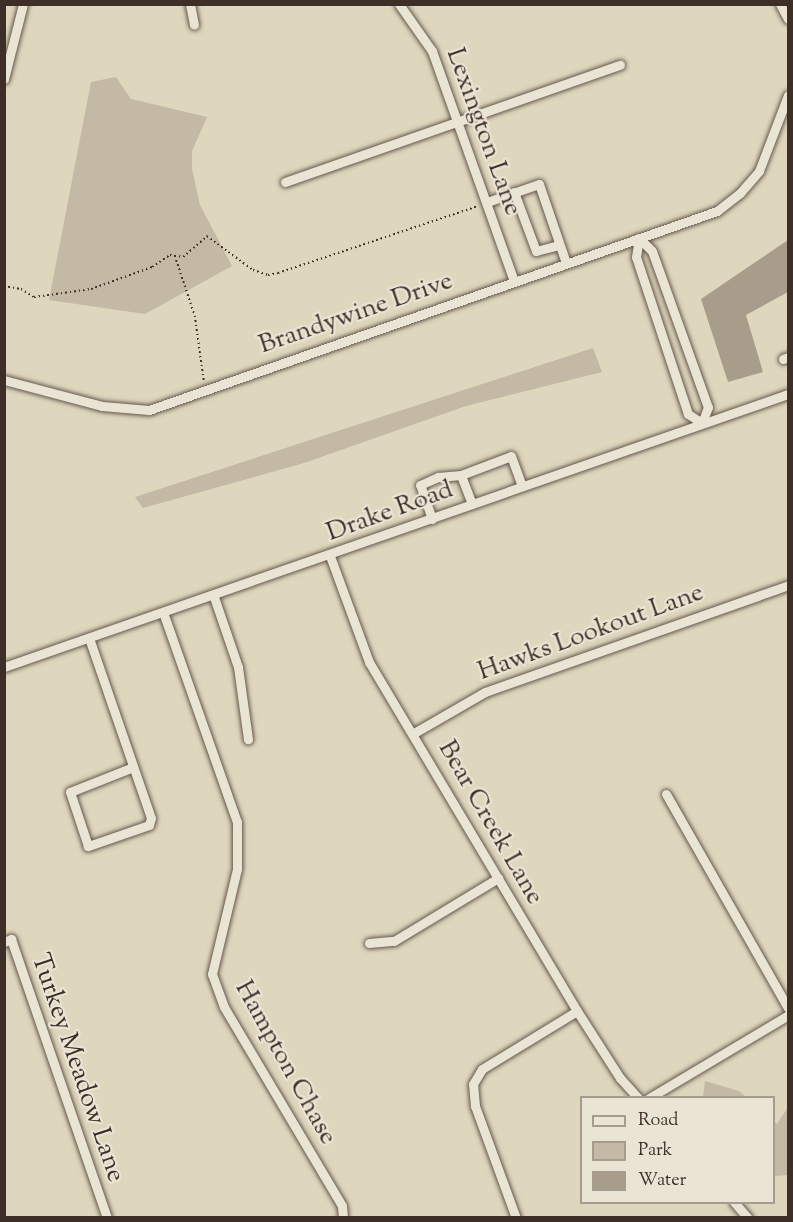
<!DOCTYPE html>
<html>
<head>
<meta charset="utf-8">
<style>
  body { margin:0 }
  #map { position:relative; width:793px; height:1222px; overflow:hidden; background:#ded6bd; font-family:"Sorts Mill Goudy",serif }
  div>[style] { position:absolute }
  .green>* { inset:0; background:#c3b9a4 }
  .water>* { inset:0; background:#a89d8a }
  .path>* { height:1.5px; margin-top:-0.75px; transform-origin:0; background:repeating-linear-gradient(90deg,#3e2e28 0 1.5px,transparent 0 4.5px) }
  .roads { filter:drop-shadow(0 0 2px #66584d) drop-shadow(0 0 2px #66584d) }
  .minor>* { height:9px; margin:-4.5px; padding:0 4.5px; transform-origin:4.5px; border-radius:4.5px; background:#eae4d4 }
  span { translate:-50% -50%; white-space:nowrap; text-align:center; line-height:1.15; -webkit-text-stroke:4.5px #eae4d4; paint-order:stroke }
  .street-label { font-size:26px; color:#3e2e28 }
  .frame { position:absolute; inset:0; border:6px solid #3e2e28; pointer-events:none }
  .legend { position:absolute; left:580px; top:1096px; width:195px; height:108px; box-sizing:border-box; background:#eae4d4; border:2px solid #a59b8f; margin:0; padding:8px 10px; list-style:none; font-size:18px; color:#3e2e28 }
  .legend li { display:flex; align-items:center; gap:12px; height:30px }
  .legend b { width:30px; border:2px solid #a59b8f }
</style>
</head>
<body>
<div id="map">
  <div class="green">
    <i style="clip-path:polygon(116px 77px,131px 99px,207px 117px,192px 151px,192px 169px,200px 205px,232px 266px,145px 314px,49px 300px,91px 82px)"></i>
    <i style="clip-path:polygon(593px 348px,602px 372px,466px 406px,304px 463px,143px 508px,135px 497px)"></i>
    <i style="clip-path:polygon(705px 1081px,739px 1091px,746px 1097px,703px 1097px)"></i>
    <i style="clip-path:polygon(788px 1107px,788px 1175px,774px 1176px,774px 1121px,777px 1124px)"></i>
  </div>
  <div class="water">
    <i style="clip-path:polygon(788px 240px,788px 292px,746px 315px,763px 372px,728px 382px,701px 299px)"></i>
  </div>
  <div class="path">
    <i style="left:175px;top:256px;width:63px;rotate:71.6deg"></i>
    <i style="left:195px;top:316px;width:66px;rotate:82.1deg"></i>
    <i style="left:4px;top:286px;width:17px;rotate:10deg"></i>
    <i style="left:21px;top:289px;width:15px;rotate:32deg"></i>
    <i style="left:34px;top:297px;width:58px;rotate:-8deg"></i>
    <i style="left:91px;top:289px;width:65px;rotate:-19.8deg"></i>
    <i style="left:152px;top:267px;width:22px;rotate:-34deg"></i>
    <i style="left:170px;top:255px;width:13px;rotate:9deg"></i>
    <i style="left:183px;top:257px;width:32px;rotate:-41deg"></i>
    <i style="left:207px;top:236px;width:57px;rotate:36.5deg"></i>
    <i style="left:253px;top:270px;width:16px;rotate:18deg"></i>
    <i style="left:268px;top:275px;width:10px;rotate:-11deg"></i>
    <i style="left:278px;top:273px;width:211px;rotate:-18.5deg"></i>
  </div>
  <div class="roads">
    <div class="minor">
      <i style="left:190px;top:4px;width:21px;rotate:79deg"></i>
      <i style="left:399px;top:4px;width:57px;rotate:54.9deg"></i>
      <i style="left:432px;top:51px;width:244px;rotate:70.4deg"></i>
      <i style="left:780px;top:4px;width:17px;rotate:62deg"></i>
      <i style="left:4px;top:79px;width:77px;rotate:-75.8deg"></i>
      <i style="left:285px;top:182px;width:355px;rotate:-19.3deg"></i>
      <i style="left:514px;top:192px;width:63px;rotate:69.6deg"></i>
      <i style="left:536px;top:251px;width:24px;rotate:-15deg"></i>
      <i style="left:487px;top:202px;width:55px;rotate:-19.1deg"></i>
      <i style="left:539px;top:184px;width:83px;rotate:71.1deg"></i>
      <i style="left:639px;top:238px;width:18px;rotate:45deg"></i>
      <i style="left:652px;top:251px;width:166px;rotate:70.3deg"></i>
      <i style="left:708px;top:407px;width:17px;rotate:111deg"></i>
      <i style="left:702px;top:423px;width:17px;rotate:-147deg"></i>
      <i style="left:688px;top:414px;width:165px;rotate:-108.3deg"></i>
      <i style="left:636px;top:257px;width:19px;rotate:-81deg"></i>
      <i style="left:783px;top:359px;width:5px;rotate:-22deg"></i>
      <i style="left:4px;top:380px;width:101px;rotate:14.9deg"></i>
      <i style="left:102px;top:406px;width:47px;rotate:4.9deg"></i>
      <i style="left:149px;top:410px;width:602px;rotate:-19.31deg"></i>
      <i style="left:717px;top:211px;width:29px;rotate:-38deg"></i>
      <i style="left:740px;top:193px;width:29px;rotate:-49deg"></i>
      <i style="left:759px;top:171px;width:81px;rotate:-69.1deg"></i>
      <i style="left:472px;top:504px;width:31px;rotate:-111deg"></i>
      <i style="left:461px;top:475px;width:53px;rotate:-20.8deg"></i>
      <i style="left:511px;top:456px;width:32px;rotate:70deg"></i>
      <i style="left:432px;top:519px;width:36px;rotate:-109deg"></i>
      <i style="left:420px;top:485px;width:20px;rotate:-24deg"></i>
      <i style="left:438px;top:477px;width:23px;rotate:-5deg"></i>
      <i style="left:330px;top:556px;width:113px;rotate:69.8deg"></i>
      <i style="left:369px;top:662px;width:406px;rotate:59.2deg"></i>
      <i style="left:577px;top:1011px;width:80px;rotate:57.3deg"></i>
      <i style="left:620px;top:1078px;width:27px;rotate:48deg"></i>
      <i style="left:214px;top:597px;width:74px;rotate:71.1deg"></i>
      <i style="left:238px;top:667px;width:73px;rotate:82.1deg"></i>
      <i style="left:164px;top:615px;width:219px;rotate:70.6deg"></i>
      <i style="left:237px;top:822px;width:47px;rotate:90deg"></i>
      <i style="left:237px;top:869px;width:108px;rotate:103.4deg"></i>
      <i style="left:212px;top:974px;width:35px;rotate:70deg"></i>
      <i style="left:224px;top:1007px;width:231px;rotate:59.3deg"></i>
      <i style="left:342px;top:1206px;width:12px;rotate:85deg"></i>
      <i style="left:89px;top:638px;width:190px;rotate:71deg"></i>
      <i style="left:151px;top:818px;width:7px;rotate:106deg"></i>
      <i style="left:149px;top:825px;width:65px;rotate:161deg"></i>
      <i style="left:88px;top:846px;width:57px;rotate:-108.4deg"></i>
      <i style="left:70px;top:792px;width:68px;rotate:-21.6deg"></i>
      <i style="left:4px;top:667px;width:830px;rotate:-19.2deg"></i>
      <i style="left:414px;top:733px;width:82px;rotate:-30deg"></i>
      <i style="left:485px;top:692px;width:321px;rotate:-19.4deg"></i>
      <i style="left:666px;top:794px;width:246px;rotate:60.3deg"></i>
      <i style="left:4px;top:942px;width:8px;rotate:-23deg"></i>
      <i style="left:11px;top:939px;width:295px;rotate:71deg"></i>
      <i style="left:369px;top:943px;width:25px;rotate:-5deg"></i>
      <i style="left:394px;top:941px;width:122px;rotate:-31.2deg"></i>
      <i style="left:649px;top:1098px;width:162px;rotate:-30.8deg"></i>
      <i style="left:734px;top:1202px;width:21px;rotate:49deg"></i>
      <i style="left:516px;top:1218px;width:119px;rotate:-110.1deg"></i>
      <i style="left:475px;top:1106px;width:22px;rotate:-95deg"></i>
      <i style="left:473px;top:1084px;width:17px;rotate:-59deg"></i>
      <i style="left:482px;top:1069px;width:111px;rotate:-31.4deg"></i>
    </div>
  </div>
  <div class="street-label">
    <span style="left:483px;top:132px;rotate:70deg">Lexington Lane</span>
    <span style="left:356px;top:314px;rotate:-19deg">Brandywine Drive</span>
    <span style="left:390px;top:512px;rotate:-20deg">Drake Road</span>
    <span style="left:591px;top:633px;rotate:-20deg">Hawks Lookout Lane</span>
    <span style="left:490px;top:823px;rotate:60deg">Bear Creek Lane</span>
    <span style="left:285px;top:1063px;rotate:61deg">Hampton Chase</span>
    <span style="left:77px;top:1068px;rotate:71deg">Turkey Meadow Lane</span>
  </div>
  <div class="frame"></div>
  <ul class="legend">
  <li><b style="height:8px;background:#eae4d4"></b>Road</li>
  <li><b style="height:16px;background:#c3b9a4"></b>Park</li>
  <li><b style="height:16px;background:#a89d8a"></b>Water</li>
  </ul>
</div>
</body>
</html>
